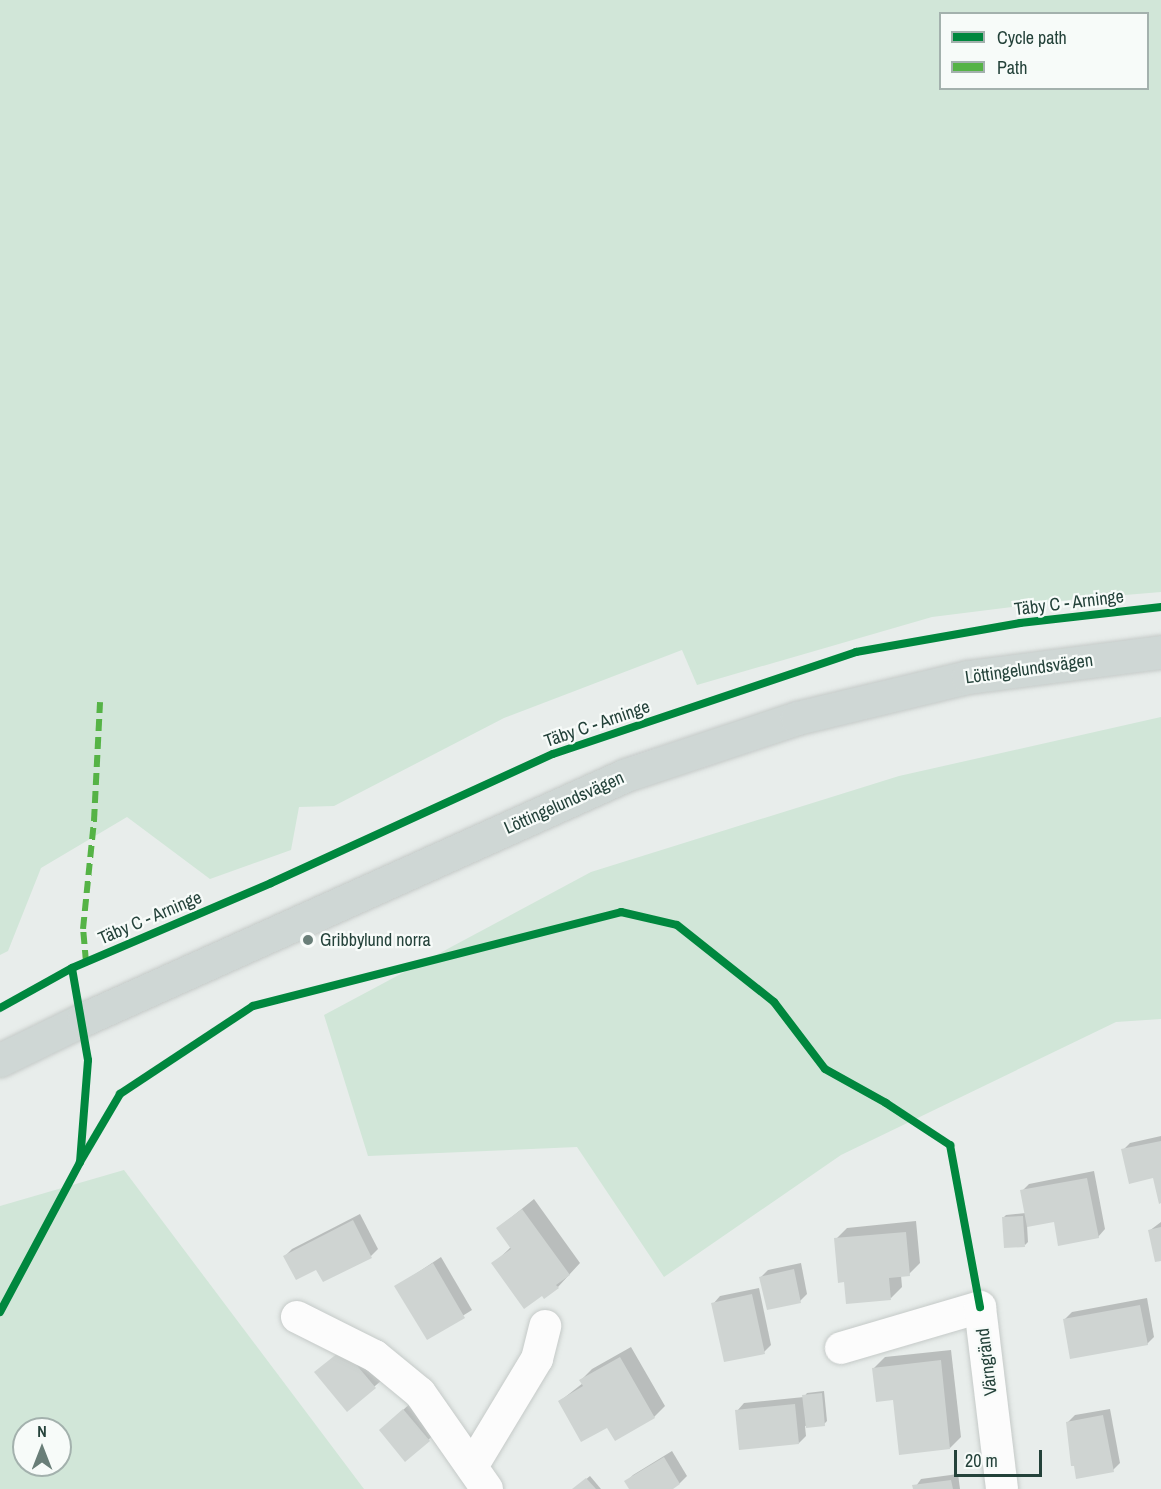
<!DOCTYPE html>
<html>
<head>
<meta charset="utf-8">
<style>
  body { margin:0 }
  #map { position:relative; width:1161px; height:1489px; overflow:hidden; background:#e8edeb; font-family:"Archivo Narrow",sans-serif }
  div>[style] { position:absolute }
  .green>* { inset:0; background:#d1e6d8 }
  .shadow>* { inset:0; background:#0003 }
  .building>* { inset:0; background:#cfd4d2 }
  .roads { filter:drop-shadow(0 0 2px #c5cac8) drop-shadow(0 0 2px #c5cac8) }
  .minor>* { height:32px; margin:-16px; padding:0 16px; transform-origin:16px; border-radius:16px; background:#fcfcfc }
  .major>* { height:33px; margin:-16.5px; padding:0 16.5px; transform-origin:16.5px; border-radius:16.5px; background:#cfd7d5 }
  .quiet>* { height:6px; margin-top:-3px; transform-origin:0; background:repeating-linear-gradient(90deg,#55b346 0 12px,transparent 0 18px) }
  .cycleway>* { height:8px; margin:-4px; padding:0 4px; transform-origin:4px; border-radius:4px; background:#00873e }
  .dots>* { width:16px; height:16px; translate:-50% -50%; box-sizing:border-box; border:3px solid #f7fbf9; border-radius:50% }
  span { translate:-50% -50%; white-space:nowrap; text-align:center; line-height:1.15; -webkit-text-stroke:4.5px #f7fbf9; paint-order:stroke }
  .street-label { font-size:18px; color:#24423a }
  .poi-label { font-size:18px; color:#24423a }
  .left { translate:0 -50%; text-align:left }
  .legend { position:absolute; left:939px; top:12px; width:210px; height:78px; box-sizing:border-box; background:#f7fbf9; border:2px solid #a3b1ad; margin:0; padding:8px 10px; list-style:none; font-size:18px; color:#24423a }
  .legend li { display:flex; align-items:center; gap:12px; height:30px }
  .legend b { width:30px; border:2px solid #a3b1ad }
  .north { position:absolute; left:12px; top:1417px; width:60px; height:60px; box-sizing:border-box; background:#f7fbf9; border:2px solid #a3b1ad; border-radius:50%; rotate:0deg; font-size:16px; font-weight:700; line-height:24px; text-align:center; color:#24423a }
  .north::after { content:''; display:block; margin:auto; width:21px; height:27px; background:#697e78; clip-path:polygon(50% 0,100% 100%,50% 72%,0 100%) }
  .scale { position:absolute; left:954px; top:1450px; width:88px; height:27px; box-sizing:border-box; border:3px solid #24423a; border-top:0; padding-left:8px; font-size:18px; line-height:21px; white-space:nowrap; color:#24423a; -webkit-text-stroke:4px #f7fbf9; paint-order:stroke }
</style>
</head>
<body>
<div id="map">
  <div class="green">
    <i style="clip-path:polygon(evenodd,0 0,1161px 0,1161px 592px,1077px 599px,932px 617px,697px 685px,682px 650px,504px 718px,334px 806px,299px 807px,291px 850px,210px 879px,127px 817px,41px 868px,8px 951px,0 955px,0 0,940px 14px,1148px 14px,1148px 88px,940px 88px,940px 14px)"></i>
    <i style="clip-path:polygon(1161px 717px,1161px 1019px,1116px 1022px,841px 1155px,664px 1277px,577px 1147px,368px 1156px,324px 1015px,591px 872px,899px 776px)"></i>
    <i style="clip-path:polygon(evenodd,124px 1170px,364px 1489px,0 1489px,0 1206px,124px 1170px,24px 1429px,60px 1429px,60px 1465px,24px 1465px,24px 1429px)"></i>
  </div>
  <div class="shadow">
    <i style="clip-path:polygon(1161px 1136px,1161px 1202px,1155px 1176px,1123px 1150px,1130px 1143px)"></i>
    <i style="clip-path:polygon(1094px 1171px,1105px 1229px,1098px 1237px,1055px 1220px,1027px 1225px,1028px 1242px,1025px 1245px,1003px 1218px,1006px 1215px,1026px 1213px,1022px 1191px,1029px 1184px)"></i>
    <i style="clip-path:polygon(534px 1199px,580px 1263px,558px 1287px,493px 1264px,511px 1247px,498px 1228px)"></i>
    <i style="clip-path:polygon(360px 1214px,378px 1249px,371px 1256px,317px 1268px,285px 1256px,292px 1249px)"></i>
    <i style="clip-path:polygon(916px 1221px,920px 1263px,909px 1274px,901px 1275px,902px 1287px,891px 1298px,845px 1280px,836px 1239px,847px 1228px)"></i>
    <i style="clip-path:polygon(1161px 1222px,1161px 1260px,1149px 1231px)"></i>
    <i style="clip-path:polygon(441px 1257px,472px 1310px,427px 1338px,396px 1287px)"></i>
    <i style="clip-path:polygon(801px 1263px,807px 1294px,800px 1301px,761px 1277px,768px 1270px)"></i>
    <i style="clip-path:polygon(759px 1288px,771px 1345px,764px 1352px,713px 1304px,720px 1296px)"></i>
    <i style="clip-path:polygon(1147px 1298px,1154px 1337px,1147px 1344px,1065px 1319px,1072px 1312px)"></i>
    <i style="clip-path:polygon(351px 1343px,382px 1380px,347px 1410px)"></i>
    <i style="clip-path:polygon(631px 1347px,665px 1406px,654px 1417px,607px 1426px,560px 1401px,583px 1383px,581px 1380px,592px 1369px)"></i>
    <i style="clip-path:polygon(951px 1350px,961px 1437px,950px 1448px,895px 1398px,874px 1368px,885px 1357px)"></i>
    <i style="clip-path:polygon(824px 1391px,827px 1421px,824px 1424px,805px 1426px,806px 1436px,799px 1443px,737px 1411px,744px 1403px,804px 1397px,807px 1393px)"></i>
    <i style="clip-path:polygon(411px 1403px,436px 1433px,405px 1460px,388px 1423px)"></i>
    <i style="clip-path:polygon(1110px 1409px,1120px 1463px,1113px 1470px,1067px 1423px,1075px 1415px)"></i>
    <i style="clip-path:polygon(672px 1451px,687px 1476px,680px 1483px,670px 1489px,631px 1489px,626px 1482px,633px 1475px)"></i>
    <i style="clip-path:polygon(958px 1474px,960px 1489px,914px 1489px,921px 1479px)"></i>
    <i style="clip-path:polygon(590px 1476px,601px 1489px,574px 1489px)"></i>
  </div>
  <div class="building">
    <i style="clip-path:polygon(1161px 1141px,1161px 1203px,1159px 1204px,1153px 1178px,1129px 1184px,1121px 1149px)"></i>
    <i style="clip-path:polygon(1087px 1178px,1099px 1238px,1058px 1246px,1054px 1222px,1027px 1227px,1020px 1190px)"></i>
    <i style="clip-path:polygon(522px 1209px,570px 1275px,556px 1285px,559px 1288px,544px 1299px,542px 1296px,524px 1309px,491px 1263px,511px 1249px,496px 1228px)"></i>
    <i style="clip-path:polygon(1023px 1216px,1025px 1247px,1004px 1248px,1002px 1217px)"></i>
    <i style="clip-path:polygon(353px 1220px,372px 1258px,323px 1282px,316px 1270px,296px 1280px,283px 1256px)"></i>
    <i style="clip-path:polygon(1161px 1227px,1161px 1261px,1155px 1262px,1148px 1230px)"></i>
    <i style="clip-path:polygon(906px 1232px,910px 1276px,889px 1278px,891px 1300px,846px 1304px,844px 1282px,838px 1283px,834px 1238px)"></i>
    <i style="clip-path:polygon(433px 1263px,465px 1318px,427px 1340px,394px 1286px)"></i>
    <i style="clip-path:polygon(794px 1269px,801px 1303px,767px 1310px,759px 1277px)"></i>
    <i style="clip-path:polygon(752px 1294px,765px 1354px,724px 1362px,711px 1303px)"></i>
    <i style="clip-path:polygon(1140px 1305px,1148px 1345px,1070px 1359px,1063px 1319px)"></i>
    <i style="clip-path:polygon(343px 1349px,376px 1388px,347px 1412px,314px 1372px)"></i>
    <i style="clip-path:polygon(620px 1357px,655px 1418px,615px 1441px,607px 1428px,581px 1442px,558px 1401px,583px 1386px,579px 1380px)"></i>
    <i style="clip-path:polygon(941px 1360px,950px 1449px,899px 1455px,893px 1400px,876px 1402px,872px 1368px)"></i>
    <i style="clip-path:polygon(822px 1393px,825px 1426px,806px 1428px,802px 1395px)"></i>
    <i style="clip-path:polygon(795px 1404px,799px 1444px,739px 1450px,735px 1410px)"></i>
    <i style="clip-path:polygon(403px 1409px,430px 1441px,405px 1462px,379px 1430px)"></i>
    <i style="clip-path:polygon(1103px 1415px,1114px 1472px,1076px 1479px,1074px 1466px,1071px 1466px,1066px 1422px)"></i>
    <i style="clip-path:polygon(664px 1457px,680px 1484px,673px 1489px,629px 1489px,624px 1481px)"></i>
    <i style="clip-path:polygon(586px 1478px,596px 1489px,572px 1489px)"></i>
    <i style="clip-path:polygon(951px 1480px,953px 1489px,913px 1489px,912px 1485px)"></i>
  </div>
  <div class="roads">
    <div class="minor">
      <i style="left:297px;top:1317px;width:87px;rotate:26.6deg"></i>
      <i style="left:375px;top:1356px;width:58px;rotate:39.4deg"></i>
      <i style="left:420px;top:1393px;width:117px;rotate:55.1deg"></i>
      <i style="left:841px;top:1348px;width:145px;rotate:-16.4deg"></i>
      <i style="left:980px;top:1307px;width:183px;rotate:83.1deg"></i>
      <i style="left:473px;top:1465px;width:124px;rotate:-58.9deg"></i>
      <i style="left:537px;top:1359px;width:34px;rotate:-76deg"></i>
    </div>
    <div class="major">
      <i style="left:0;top:1060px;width:93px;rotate:-26deg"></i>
      <i style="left:84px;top:1019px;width:594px;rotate:-24.24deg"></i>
      <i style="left:626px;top:775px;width:180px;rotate:-18.4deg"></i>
      <i style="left:797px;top:718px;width:176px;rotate:-13.5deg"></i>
      <i style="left:968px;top:677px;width:195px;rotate:-7.4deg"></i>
    </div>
  </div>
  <div class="quiet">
    <i style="left:86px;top:962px;width:33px;rotate:-95deg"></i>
    <i style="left:83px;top:929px;width:109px;rotate:-84.2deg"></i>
    <i style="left:94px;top:821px;width:119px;rotate:-87.1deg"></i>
  </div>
  <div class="cycleway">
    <i style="left:0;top:1008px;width:82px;rotate:-29.1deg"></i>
    <i style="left:72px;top:968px;width:216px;rotate:-23.1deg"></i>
    <i style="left:271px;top:883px;width:310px;rotate:-24.6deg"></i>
    <i style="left:553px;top:754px;width:320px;rotate:-18.6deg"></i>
    <i style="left:856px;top:652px;width:167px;rotate:-10deg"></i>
    <i style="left:1020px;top:623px;width:142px;rotate:-6.5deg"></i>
    <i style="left:80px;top:1162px;width:79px;rotate:-59.5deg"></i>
    <i style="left:120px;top:1094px;width:159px;rotate:-33.5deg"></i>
    <i style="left:253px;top:1006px;width:380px;rotate:-14.3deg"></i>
    <i style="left:621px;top:912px;width:57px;rotate:13.1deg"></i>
    <i style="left:677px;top:925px;width:124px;rotate:38.4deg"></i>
    <i style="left:774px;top:1002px;width:84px;rotate:52.7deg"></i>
    <i style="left:825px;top:1069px;width:70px;rotate:29.1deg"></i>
    <i style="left:886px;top:1103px;width:77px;rotate:33.3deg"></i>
    <i style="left:950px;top:1145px;width:165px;rotate:79.5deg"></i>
    <i style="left:0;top:1312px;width:170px;rotate:-61.9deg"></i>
    <i style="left:80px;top:1162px;width:102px;rotate:-85.5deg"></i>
    <i style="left:88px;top:1060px;width:93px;rotate:-99.9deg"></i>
  </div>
  <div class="dots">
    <i style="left:308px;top:940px;background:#697e78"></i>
  </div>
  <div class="street-label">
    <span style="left:1069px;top:603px;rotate:-7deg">Täby C - Arninge</span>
    <span style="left:1029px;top:669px;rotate:-8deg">Löttingelundsvägen</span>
    <span style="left:597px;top:724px;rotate:-19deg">Täby C - Arninge</span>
    <span style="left:564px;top:803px;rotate:-24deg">Löttingelundsvägen</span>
    <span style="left:150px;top:918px;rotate:-23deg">Täby C - Arninge</span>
    <span style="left:987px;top:1362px;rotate:-97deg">Värngränd</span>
  </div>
  <div class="poi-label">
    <span class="left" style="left:320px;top:940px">Gribbylund norra</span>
  </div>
  <ul class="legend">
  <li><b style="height:8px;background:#00873e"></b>Cycle path</li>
  <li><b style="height:8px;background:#55b346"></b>Path</li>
  </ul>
  <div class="north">N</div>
  <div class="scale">20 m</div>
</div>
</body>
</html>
